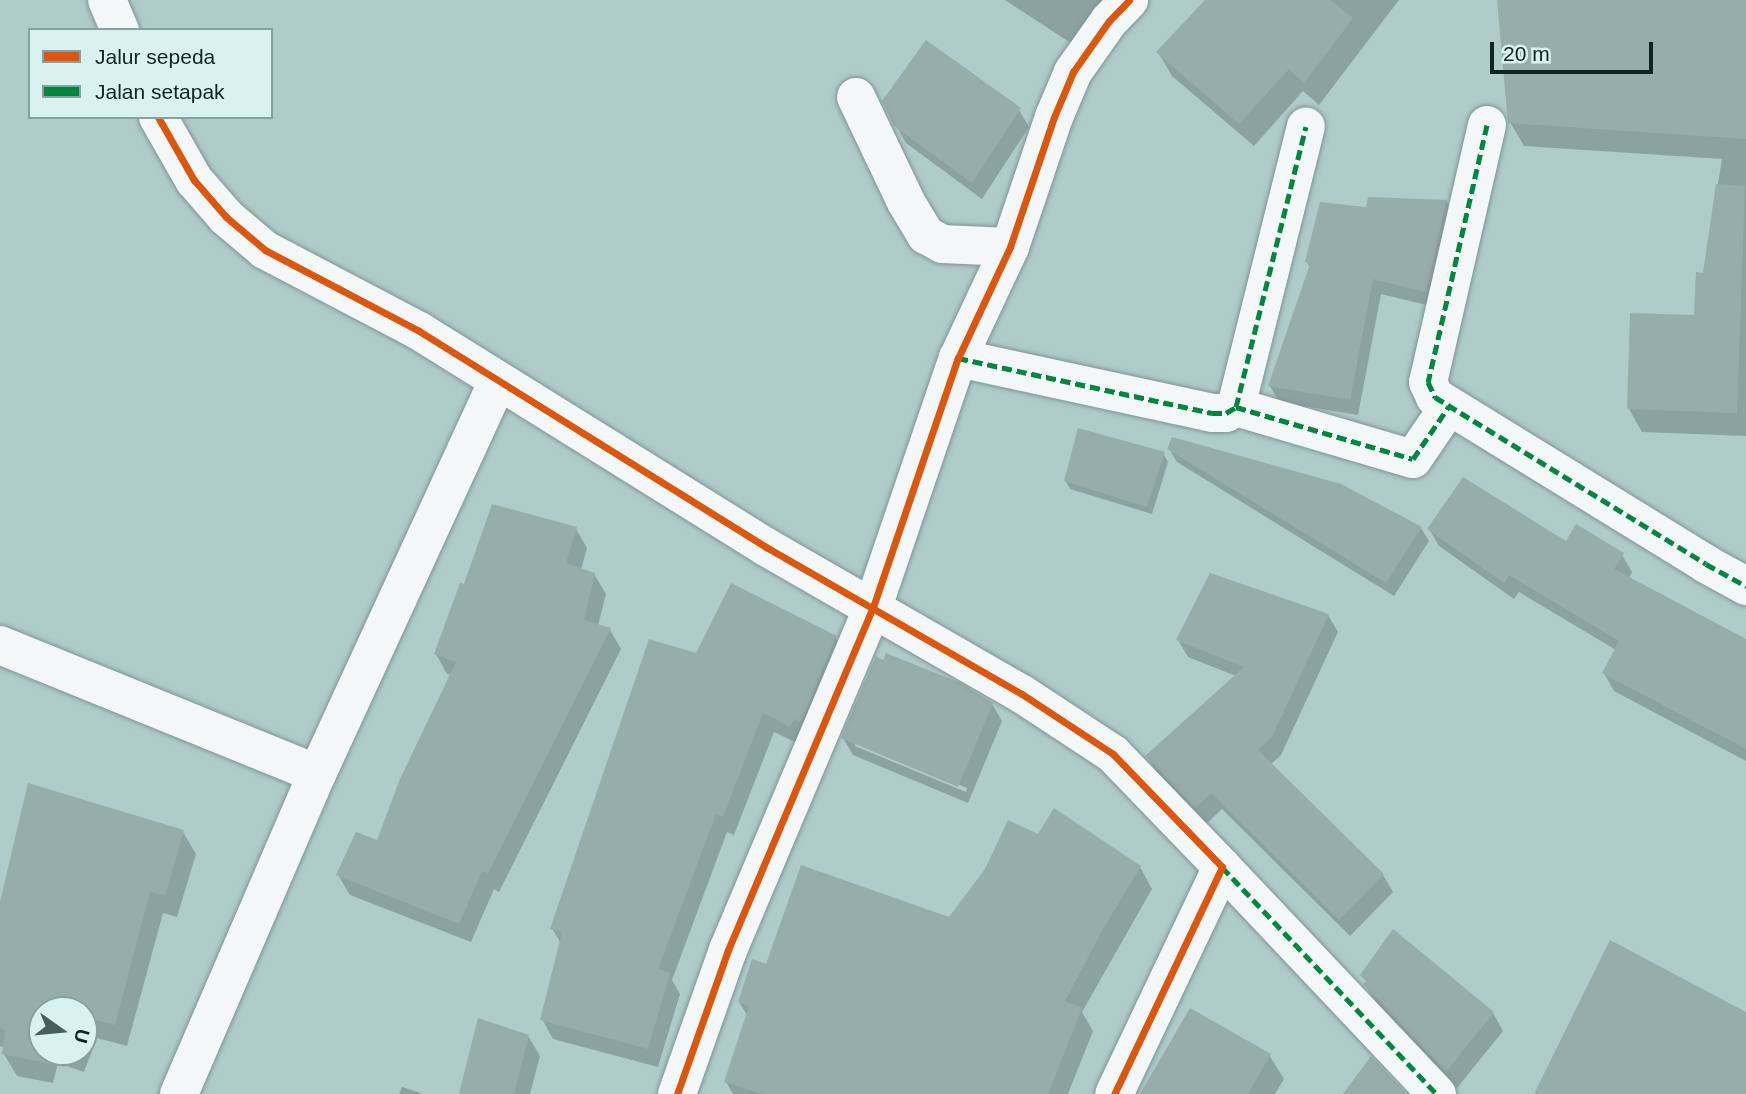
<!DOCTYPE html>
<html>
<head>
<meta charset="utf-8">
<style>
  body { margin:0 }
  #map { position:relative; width:1746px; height:1094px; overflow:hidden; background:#afcbca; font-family:Helvetica,sans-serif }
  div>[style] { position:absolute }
  .shadow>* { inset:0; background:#0003 }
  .building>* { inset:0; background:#97adaa }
  .roads { filter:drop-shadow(0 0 2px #7f9594) drop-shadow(0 0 2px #7f9594) }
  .minor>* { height:38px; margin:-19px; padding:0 19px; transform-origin:19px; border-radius:19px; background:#f3f7f7 }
  .quiet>* { height:5px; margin-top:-2.5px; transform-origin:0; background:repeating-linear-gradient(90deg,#00873e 0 10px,transparent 0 15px) }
  .cycleway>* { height:7px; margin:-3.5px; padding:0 3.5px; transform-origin:3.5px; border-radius:3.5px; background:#dd560d }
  span { translate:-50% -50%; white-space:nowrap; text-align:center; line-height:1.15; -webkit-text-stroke:5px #d8f2f1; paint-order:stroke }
  .legend { position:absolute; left:28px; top:28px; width:245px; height:91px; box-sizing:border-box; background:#d8f2f1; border:2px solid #88a09f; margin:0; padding:9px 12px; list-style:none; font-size:21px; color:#0f2423 }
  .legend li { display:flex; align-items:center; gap:14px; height:35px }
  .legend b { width:35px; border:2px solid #88a09f }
  .north { position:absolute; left:28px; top:996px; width:70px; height:70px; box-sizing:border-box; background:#d8f2f1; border:2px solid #88a09f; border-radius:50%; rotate:105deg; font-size:19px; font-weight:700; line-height:28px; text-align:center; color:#0f2423 }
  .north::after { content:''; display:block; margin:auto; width:24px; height:32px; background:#475e5d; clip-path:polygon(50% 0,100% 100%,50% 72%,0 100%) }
  .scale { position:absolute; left:1490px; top:42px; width:163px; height:32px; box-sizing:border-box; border:4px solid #0f2423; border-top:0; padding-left:9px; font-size:21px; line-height:24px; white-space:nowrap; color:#0f2423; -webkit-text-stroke:5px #d8f2f1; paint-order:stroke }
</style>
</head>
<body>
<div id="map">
  <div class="shadow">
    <i style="clip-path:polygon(1005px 0,1112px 0,1080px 49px)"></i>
    <i style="clip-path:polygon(1208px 0,1399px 0,1319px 105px,1303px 91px,1254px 146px,1172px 76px,1158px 52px)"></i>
    <i style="clip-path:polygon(1499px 0,1746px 0,1746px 436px,1642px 432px,1629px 409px,1696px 317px,1722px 159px,1524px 146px,1510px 122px)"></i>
    <i style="clip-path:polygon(1019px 110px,1029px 127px,982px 199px,906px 143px,896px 125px)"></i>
    <i style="clip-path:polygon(1446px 201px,1456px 217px,1435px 307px,1381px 294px,1358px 415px,1279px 402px,1270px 386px,1310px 269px,1307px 262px)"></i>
    <i style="clip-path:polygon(1169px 449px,1421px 528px,1429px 541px,1394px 596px,1177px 462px)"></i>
    <i style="clip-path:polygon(1163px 453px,1168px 462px,1152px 514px,1070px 489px,1065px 480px)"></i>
    <i style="clip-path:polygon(576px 529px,587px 548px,581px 570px,594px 574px,606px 594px,598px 626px,610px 630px,621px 649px,499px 892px,494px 889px,471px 942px,350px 895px,338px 875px,378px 842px,452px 675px,447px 674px,436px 654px)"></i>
    <i style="clip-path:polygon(1429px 529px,1566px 543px,1622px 555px,1632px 572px,1629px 578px,1746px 640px,1746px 761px,1614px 691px,1604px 673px,1616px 650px,1519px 592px,1514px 599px,1439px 546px)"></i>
    <i style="clip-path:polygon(1328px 615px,1338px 632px,1281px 755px,1270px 765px,1383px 875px,1393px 892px,1350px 936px,1222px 809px,1206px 824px,1157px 773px,1147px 756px,1236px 676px,1188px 657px,1178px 640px)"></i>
    <i style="clip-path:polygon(836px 638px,847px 657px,801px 745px,774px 732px,734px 835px,727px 832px,672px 980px,680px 994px,658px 1067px,553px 1039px,542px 1019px,561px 944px,552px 928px,697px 655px)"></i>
    <i style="clip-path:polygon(evenodd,992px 704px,1002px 721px,968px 803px,853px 755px,843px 738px,992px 704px,855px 742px,967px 788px,966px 792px,855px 746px,855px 742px)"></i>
    <i style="clip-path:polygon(evenodd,183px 832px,196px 854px,177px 917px,163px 913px,127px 1046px,97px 1038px,84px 1072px,58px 1063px,53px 1083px,17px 1076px,4px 1054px,5px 1048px,0 1046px,0 909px,183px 832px,42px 1010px,84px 1010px,84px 1052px,42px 1052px,42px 1010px)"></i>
    <i style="clip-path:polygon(1039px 836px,1140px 867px,1152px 889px,1082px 1012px,1093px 1031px,1068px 1094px,733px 1094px,726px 1082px,747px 1015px,739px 1002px,768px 966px,950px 919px)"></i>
    <i style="clip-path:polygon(1365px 985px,1493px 1013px,1503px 1031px,1457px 1088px,1376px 1002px)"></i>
    <i style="clip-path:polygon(528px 1036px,540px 1056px,530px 1094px,460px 1094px)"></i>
    <i style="clip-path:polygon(1269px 1055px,1284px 1079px,1275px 1094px,1142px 1094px)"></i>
    <i style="clip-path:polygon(402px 1087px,424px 1094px,399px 1094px)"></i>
  </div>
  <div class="building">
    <i style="clip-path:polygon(1205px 0,1330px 0,1353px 18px,1304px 83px,1289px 69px,1239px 124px,1156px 52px)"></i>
    <i style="clip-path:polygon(1497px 0,1746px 0,1746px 139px,1508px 123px)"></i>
    <i style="clip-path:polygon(926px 40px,1021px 108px,972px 183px,894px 126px,882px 101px)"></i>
    <i style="clip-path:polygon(1716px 184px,1745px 186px,1737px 413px,1627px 409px,1630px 313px,1694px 315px,1696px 272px,1703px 273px)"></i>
    <i style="clip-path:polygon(1368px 197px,1447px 200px,1426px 292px,1373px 279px,1350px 400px,1268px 386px,1310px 264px,1305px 262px,1320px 202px,1366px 207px)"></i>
    <i style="clip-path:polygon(1078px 428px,1165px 452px,1147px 507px,1064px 481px)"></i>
    <i style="clip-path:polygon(1172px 437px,1341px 484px,1422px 527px,1386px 583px,1167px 449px)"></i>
    <i style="clip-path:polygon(1463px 477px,1566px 541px,1576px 524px,1624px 553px,1614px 569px,1746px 639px,1746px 749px,1602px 673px,1619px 641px,1509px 575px,1504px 583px,1427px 529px)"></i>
    <i style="clip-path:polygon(492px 504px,577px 527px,566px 563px,595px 573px,584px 620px,611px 628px,488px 873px,482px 871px,459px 924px,336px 875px,356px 832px,377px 840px,400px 779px,456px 662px,434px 654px,460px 583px,464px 584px)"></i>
    <i style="clip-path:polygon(1210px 573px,1329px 614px,1272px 737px,1258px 750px,1384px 874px,1339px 920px,1211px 793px,1195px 808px,1145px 756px,1244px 667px,1176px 640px)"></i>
    <i style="clip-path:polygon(731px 583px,837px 636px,801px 722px,794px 719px,790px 727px,763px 713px,723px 817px,716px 814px,658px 969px,670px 973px,648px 1049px,540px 1020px,562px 932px,550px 929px,649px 639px,696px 653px)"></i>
    <i style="clip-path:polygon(886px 653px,958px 682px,993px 703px,958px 787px,841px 738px,876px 656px,883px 660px)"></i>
    <i style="clip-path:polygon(28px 783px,184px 830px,165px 896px,150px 892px,115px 1025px,84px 1017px,84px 1010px,42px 1010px,42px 1052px,71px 1052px,65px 1067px,2px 1054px,5px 1030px,0 1028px,0 902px)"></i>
    <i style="clip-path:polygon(1054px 808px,1141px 866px,1103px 929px,1065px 1001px,1082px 1008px,1048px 1094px,763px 1094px,724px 1082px,749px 1006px,738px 1002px,752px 959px,766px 964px,801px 865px,949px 917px,985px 869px,1008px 820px,1038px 834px)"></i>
    <i style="clip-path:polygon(1393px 929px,1494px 1012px,1446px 1072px,1363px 984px,1366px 981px,1360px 975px)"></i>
    <i style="clip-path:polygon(1610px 940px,1746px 1012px,1746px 1094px,1534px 1094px)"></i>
    <i style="clip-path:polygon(1190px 1008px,1271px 1054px,1248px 1094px,1140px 1094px)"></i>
    <i style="clip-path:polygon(478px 1018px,529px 1035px,514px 1094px,459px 1094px)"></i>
    <i style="clip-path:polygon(1371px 1056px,1407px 1094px,1343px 1094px)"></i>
  </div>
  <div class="roads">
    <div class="minor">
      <i style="left:107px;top:0;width:33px;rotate:67deg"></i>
      <i style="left:856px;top:97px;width:116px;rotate:64.5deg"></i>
      <i style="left:906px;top:202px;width:39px;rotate:59deg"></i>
      <i style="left:926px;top:235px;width:18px;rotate:29deg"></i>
      <i style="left:942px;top:244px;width:68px;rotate:2.5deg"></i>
      <i style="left:158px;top:117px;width:73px;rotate:60.3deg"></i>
      <i style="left:194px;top:180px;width:49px;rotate:49.1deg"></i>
      <i style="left:226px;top:217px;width:51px;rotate:40.2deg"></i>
      <i style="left:265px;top:250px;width:174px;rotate:27.7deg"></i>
      <i style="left:419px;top:331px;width:409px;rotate:31.9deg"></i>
      <i style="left:766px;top:547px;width:295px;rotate:29.9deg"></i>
      <i style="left:1022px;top:694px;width:109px;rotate:33.4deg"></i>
      <i style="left:1113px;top:754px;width:157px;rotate:46deg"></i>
      <i style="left:1222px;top:867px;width:251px;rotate:115.4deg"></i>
      <i style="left:1487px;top:125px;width:264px;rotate:102.9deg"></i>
      <i style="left:1428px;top:382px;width:17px;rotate:65deg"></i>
      <i style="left:1435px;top:397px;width:318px;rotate:31.6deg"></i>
      <i style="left:1706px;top:564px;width:46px;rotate:28.8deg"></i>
      <i style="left:958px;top:358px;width:260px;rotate:12.2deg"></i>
      <i style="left:1212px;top:413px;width:14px"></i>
      <i style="left:1226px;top:413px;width:12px;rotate:-31deg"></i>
      <i style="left:1236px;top:407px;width:289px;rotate:-76deg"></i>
      <i style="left:1236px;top:407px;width:184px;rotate:16.4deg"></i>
      <i style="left:1413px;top:459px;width:64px;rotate:-55.8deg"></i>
      <i style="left:0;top:645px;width:342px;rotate:22.1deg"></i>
      <i style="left:1222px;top:867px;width:313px;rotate:46.6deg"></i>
      <i style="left:179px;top:1094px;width:348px;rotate:-66.7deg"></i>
      <i style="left:317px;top:774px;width:433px;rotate:-65.3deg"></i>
      <i style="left:677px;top:1094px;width:153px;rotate:-70.5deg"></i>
      <i style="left:728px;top:950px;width:372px;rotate:-67.1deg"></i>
      <i style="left:873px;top:607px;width:263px;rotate:-71.2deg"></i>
      <i style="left:958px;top:358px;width:123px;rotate:-64.9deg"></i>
      <i style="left:1010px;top:247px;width:137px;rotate:-71.3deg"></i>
      <i style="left:1054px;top:117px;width:49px;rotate:-67.1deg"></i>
      <i style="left:1073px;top:72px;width:62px;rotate:-54.8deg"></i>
      <i style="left:1109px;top:21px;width:29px;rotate:-46deg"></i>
    </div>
  </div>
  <div class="quiet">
    <i style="left:1487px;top:125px;width:264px;rotate:102.9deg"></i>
    <i style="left:1428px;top:382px;width:17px;rotate:65deg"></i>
    <i style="left:1435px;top:397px;width:318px;rotate:31.6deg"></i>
    <i style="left:1706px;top:564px;width:46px;rotate:28.8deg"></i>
    <i style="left:958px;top:358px;width:260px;rotate:12.2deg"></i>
    <i style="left:1212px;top:413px;width:14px"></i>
    <i style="left:1226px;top:413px;width:12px;rotate:-31deg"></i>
    <i style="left:1236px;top:407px;width:289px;rotate:-76deg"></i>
    <i style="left:1236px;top:407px;width:184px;rotate:16.4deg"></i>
    <i style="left:1413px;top:459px;width:64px;rotate:-55.8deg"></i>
    <i style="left:1222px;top:867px;width:313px;rotate:46.6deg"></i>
  </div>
  <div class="cycleway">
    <i style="left:158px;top:117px;width:73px;rotate:60.3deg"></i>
    <i style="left:194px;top:180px;width:49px;rotate:49.1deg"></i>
    <i style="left:226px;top:217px;width:51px;rotate:40.2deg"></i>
    <i style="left:265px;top:250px;width:174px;rotate:27.7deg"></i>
    <i style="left:419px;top:331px;width:409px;rotate:31.9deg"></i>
    <i style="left:766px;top:547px;width:295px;rotate:29.9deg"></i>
    <i style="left:1022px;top:694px;width:109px;rotate:33.4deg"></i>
    <i style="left:1113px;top:754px;width:157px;rotate:46deg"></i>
    <i style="left:1222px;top:867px;width:251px;rotate:115.4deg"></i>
    <i style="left:677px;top:1094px;width:153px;rotate:-70.5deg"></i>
    <i style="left:728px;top:950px;width:372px;rotate:-67.1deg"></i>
    <i style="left:873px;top:607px;width:263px;rotate:-71.2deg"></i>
    <i style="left:958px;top:358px;width:123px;rotate:-64.9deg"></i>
    <i style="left:1010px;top:247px;width:137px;rotate:-71.3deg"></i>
    <i style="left:1054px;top:117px;width:49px;rotate:-67.1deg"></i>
    <i style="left:1073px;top:72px;width:62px;rotate:-54.8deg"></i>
    <i style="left:1109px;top:21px;width:29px;rotate:-46deg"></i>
  </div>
  <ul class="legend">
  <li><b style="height:9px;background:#dd560d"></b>Jalur sepeda</li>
  <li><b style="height:9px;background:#00873e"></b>Jalan setapak</li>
  </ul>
  <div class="north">U</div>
  <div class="scale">20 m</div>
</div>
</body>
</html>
